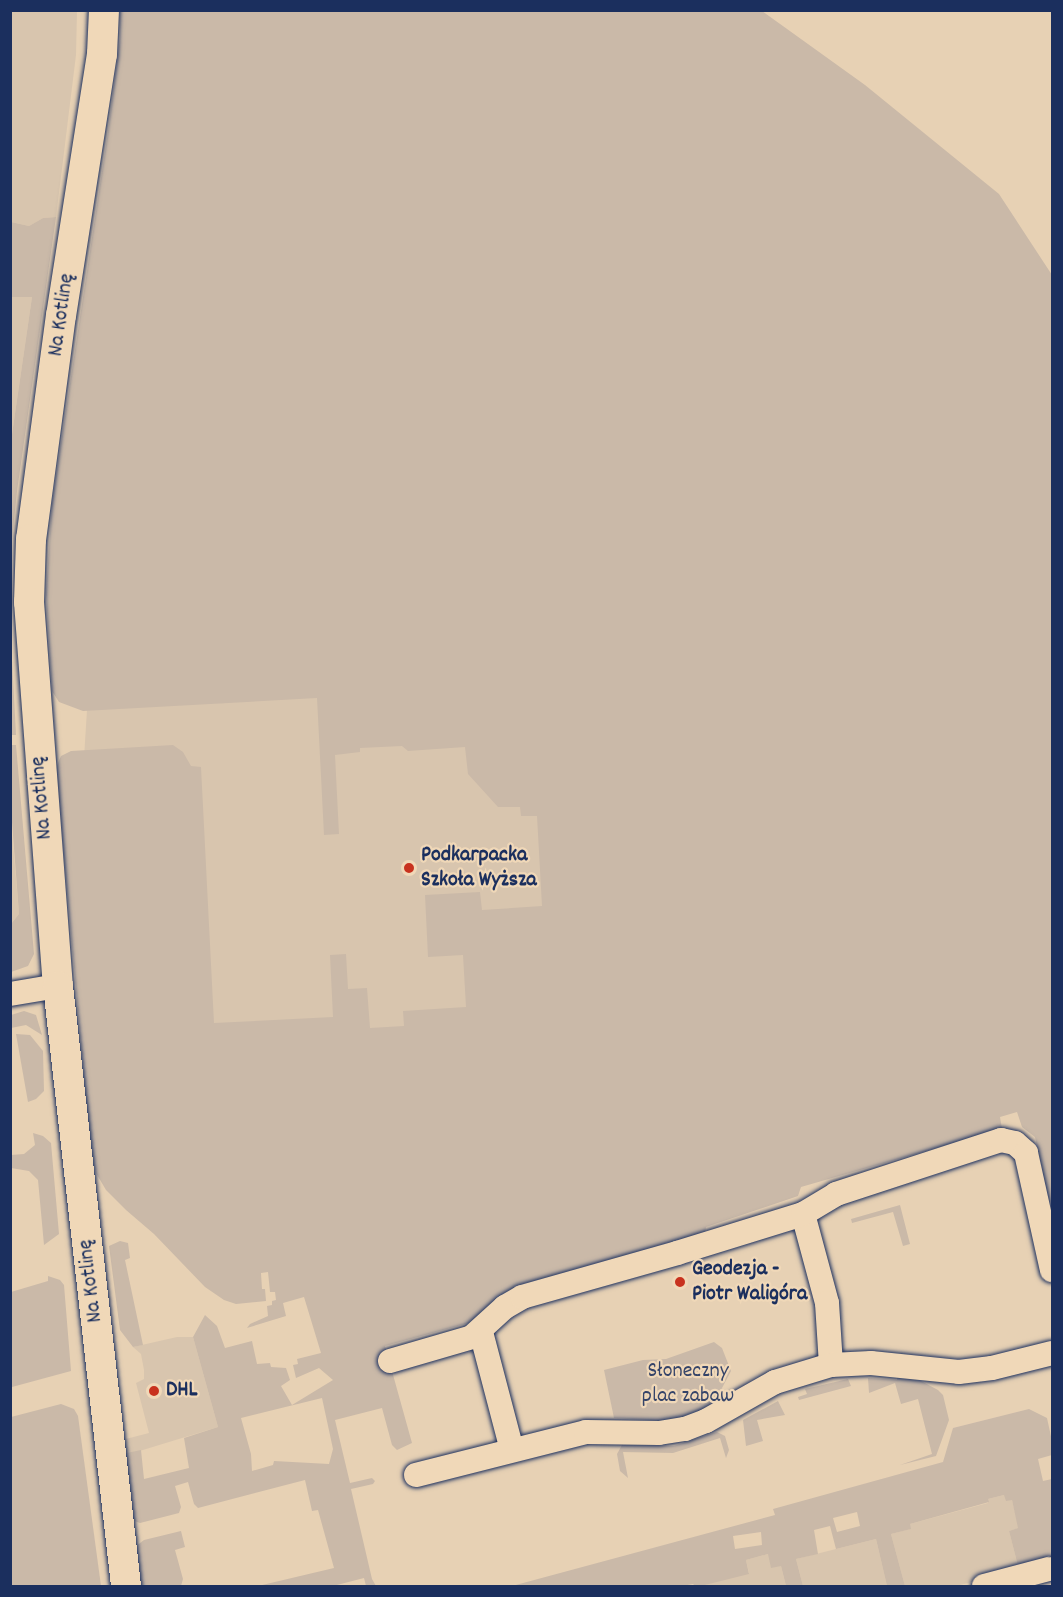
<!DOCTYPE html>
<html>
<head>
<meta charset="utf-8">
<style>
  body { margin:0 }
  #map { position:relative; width:1063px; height:1597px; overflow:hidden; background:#e7d1b4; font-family:Dekko,sans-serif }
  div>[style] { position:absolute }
  .built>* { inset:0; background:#d8c5ae }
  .green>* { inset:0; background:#cab9a8 }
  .roads { filter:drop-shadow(0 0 2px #1b2f5e) drop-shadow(0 0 2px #1b2f5e) }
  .minor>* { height:24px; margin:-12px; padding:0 12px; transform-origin:12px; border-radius:12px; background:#f0d8b8 }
  .tertiary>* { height:30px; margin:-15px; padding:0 15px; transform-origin:15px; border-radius:15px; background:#f0d8b8 }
  .dots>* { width:16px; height:16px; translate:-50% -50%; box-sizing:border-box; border:3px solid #f0d8b8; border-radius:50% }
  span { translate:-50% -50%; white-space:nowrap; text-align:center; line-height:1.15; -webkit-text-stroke:4.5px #f0d8b8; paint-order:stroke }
  .street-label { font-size:22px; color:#1b2f5e }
  .poi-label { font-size:22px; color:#1b2f5e; font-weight:700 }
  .left { translate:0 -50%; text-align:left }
  .park-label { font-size:22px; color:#354469 }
  .frame { position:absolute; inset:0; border:12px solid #1b2f5e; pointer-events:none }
</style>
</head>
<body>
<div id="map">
  <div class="built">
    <i style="clip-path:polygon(11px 11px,77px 11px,76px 55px,56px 217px,43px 218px,29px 226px,11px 222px)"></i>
    <i style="clip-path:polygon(11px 297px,32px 297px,11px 441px)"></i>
    <i style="clip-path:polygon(524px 674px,583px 1016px,115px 1072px,84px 758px,89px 678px)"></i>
    <i style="clip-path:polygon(10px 809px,19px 914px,11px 924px,10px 924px)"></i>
    <i style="clip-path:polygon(177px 1337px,193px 1337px,218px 1427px,120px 1457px,118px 1441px,149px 1433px,136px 1383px,144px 1379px,144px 1370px,141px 1354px,133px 1347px)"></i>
    <i style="clip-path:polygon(1004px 1495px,1012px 1500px,1019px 1528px,1009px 1531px,1019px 1570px,956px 1586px,905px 1586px,891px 1534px,910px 1529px,910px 1524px,988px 1503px,988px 1499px)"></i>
    <i style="clip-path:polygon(876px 1539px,887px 1586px,803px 1586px,796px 1559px)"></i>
    <i style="clip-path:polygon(768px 1554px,781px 1566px,786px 1586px,700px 1586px,749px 1573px,746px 1560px)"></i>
  </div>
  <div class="green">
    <i style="clip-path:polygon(evenodd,120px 11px,762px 11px,865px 85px,999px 194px,1052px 275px,1052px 1217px,1035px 1137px,1022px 1127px,1017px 1112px,1000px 1117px,1002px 1129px,801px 1187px,798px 1196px,706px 1227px,705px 1234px,534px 1282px,500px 1296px,472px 1322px,385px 1346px,412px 1443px,397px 1450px,392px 1445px,382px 1408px,335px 1420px,350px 1483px,372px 1478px,375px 1481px,373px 1484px,351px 1489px,372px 1579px,376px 1586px,366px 1586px,364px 1578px,333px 1586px,258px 1586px,334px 1568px,318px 1510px,312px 1511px,305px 1480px,198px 1508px,194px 1504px,188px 1482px,175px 1486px,181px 1507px,179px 1513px,140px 1523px,132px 1520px,122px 1454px,141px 1450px,144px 1479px,189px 1468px,184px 1438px,218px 1427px,193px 1337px,205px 1315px,217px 1326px,225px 1348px,252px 1341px,257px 1364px,270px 1363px,271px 1367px,286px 1368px,290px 1380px,281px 1386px,292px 1405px,333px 1380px,319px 1368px,296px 1378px,293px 1365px,298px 1364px,297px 1359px,321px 1353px,304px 1297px,283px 1303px,286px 1316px,247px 1328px,250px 1324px,268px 1316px,267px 1306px,272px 1305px,272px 1301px,276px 1300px,275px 1292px,270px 1292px,268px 1272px,261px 1273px,262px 1289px,265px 1289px,266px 1301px,236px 1304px,224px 1300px,205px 1287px,154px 1234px,126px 1210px,106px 1190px,96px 1173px,91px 1153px,56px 768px,61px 756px,71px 751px,173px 745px,183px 752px,191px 766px,201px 767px,214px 1023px,333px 1017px,330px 955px,346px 954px,348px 989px,367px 988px,370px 1028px,404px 1026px,403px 1011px,466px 1007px,463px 955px,428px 957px,425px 895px,480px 892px,482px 910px,542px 906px,537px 816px,521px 816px,520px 807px,498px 807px,468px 774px,465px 747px,408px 751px,402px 746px,360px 748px,360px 752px,335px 755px,339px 834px,324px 835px,317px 698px,83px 711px,59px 702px,52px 691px,46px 594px,52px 503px,108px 132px,120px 39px,120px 11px,322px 1398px,333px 1449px,329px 1464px,274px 1461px,273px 1465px,252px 1471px,251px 1454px,241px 1418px,322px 1398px)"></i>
    <i style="clip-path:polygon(56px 217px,17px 491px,11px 549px,11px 441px,32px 297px,11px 297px,11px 222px,29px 226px,43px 218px)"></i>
    <i style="clip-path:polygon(11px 641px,16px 735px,10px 735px)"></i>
    <i style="clip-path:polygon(11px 745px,16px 745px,34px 954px,28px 966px,11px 972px,11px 924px,19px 914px,11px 809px)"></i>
    <i style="clip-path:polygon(24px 1011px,36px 1015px,42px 1035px,26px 1025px,11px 1028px,11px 1015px)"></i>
    <i style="clip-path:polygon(16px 1034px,30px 1035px,43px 1051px,44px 1091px,36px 1099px,28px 1102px)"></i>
    <i style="clip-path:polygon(33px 1133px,43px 1136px,51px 1143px,59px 1234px,44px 1245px,38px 1180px,29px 1171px,11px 1168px,11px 1155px,24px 1154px,35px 1145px)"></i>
    <i style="clip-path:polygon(900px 1205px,910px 1244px,903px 1246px,893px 1212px,852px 1223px,851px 1219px)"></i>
    <i style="clip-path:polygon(120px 1241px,128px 1243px,130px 1258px,125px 1260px,143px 1345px,133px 1347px,120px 1330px,109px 1246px)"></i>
    <i style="clip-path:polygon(48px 1276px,60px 1280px,64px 1285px,71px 1371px,12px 1387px,11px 1292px,48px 1281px)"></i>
    <i style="clip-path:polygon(714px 1342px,722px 1348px,731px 1371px,722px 1388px,725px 1398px,701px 1412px,669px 1421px,614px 1418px,604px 1370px,643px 1360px,666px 1359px)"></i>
    <i style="clip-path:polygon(897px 1376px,921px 1381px,938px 1390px,943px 1395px,949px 1420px,936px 1456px,900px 1465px,932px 1454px,918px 1399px,901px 1404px,895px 1383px,869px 1393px,868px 1378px,897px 1380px)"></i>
    <i style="clip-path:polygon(848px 1379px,851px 1386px,799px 1400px,798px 1397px,807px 1394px,805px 1389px)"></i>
    <i style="clip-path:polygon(778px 1401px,785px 1415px,757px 1420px,763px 1441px,746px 1446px,743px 1420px)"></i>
    <i style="clip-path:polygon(61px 1404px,74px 1409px,78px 1416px,101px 1586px,11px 1586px,11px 1417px)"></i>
    <i style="clip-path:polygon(evenodd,1029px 1409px,1047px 1418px,1052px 1441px,1052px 1455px,1038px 1459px,1043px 1481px,1052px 1479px,1052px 1560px,1019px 1570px,1009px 1531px,1018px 1528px,1012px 1500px,1006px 1501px,1004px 1495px,988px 1499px,989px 1502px,910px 1524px,911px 1529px,891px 1534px,905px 1586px,887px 1586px,876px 1539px,836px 1549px,830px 1526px,814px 1530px,818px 1554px,796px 1559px,803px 1586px,786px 1586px,781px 1566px,771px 1568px,768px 1554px,746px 1560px,749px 1574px,701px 1586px,695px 1586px,693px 1584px,682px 1586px,512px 1586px,775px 1515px,773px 1509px,943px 1462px,953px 1428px,1029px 1409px,857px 1512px,860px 1526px,837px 1532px,833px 1518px,857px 1512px,1029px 1409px,761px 1532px,762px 1545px,735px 1549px,733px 1536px,761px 1532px)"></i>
    <i style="clip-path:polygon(717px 1432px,725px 1436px,729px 1450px,726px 1458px,720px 1438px,673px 1453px,623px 1452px,628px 1478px,620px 1471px,617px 1454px,622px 1445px,674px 1446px)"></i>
    <i style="clip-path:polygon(181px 1531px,185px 1547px,175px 1550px,183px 1579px,181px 1586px,139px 1586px,135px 1547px,144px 1540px)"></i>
  </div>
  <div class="roads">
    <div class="minor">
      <i style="left:10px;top:994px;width:49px;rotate:-9.5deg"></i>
      <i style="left:803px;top:1214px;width:92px;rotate:74.9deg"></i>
      <i style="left:827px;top:1303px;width:62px;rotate:86.3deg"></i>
      <i style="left:481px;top:1332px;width:122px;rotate:75.3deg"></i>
      <i style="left:390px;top:1361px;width:85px;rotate:-16.3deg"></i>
      <i style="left:472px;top:1337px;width:45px;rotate:-42.3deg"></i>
      <i style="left:505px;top:1307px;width:20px;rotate:-30deg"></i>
      <i style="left:522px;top:1297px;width:161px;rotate:-15.8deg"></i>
      <i style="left:677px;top:1253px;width:132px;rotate:-17.2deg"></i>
      <i style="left:803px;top:1214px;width:39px;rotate:-31deg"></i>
      <i style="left:836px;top:1194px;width:174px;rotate:-18.1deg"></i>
      <i style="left:1001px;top:1140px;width:14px;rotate:12deg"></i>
      <i style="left:1015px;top:1143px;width:15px;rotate:42deg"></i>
      <i style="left:1026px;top:1153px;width:120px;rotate:77.5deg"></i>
      <i style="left:416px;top:1475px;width:175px;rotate:-14.2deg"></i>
      <i style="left:586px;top:1432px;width:73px;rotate:0.8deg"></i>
      <i style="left:659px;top:1433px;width:26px;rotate:-9deg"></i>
      <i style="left:685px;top:1429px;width:22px;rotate:-21deg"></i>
      <i style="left:706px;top:1421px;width:79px;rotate:-29.5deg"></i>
      <i style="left:775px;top:1382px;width:59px;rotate:-16.9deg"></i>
      <i style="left:831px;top:1365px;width:40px;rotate:-2.9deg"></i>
      <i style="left:871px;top:1363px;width:88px;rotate:5.8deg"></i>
      <i style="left:959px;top:1372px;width:33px;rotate:-7deg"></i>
      <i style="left:992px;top:1368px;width:62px;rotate:-14deg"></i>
      <i style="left:984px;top:1586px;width:67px;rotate:-14.7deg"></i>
    </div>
    <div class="tertiary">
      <i style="left:104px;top:10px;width:44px;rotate:92.6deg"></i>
      <i style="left:102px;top:54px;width:264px;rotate:98.9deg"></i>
      <i style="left:61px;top:315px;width:226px;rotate:97.6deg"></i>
      <i style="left:31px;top:539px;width:63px;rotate:91.8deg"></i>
      <i style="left:29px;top:602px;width:385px;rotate:85.7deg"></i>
      <i style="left:58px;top:986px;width:604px;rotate:83.53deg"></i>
    </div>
  </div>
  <div class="dots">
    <i style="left:409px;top:868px;background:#c8321e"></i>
    <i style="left:680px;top:1282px;background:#c8321e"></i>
    <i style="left:154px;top:1391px;background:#c8321e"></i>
  </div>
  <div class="street-label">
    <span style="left:62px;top:315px;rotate:-82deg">Na Kotlinę</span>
    <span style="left:42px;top:798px;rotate:-95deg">Na Kotlinę</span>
    <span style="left:91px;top:1281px;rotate:-97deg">Na Kotlinę</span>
  </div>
  <div class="poi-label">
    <span class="left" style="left:421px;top:868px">Podkarpacka<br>Szkoła Wyższa</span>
    <span class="left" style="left:692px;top:1282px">Geodezja -<br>Piotr Waligóra</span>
    <span class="left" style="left:166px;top:1391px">DHL</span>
  </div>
  <div class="park-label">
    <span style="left:688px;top:1384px">Słoneczny<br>plac zabaw</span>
  </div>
  <div class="frame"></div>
</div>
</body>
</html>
